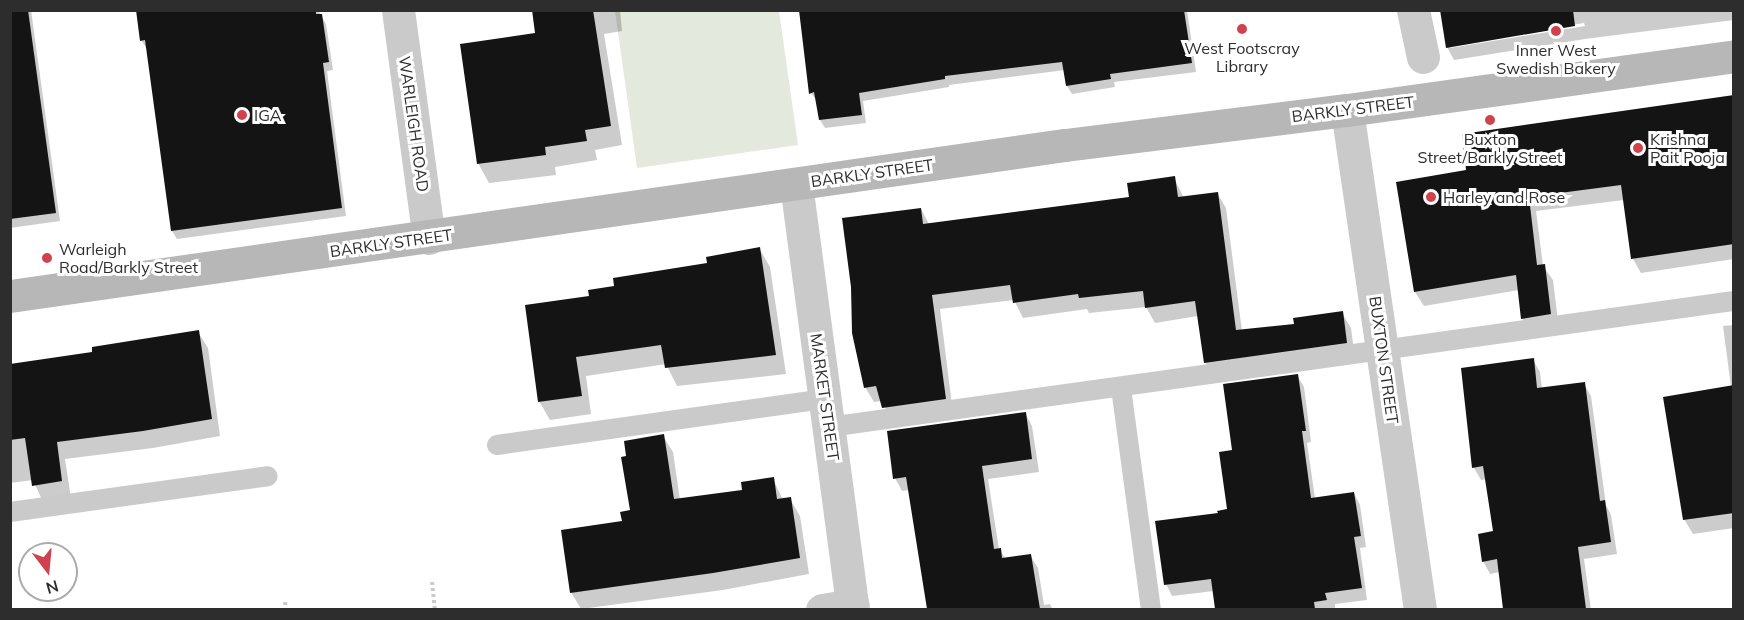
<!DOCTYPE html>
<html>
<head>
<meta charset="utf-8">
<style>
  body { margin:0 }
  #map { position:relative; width:1744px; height:620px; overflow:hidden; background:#fff; font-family:Mulish,sans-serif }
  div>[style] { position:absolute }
  .green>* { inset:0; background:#e3e9dc }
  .shadow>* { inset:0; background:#0003 }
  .building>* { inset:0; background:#141414 }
  .path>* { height:4px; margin-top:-2px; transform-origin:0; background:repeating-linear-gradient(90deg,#cacaca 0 3px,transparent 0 6px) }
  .lane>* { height:20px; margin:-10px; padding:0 10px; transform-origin:10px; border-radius:10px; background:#cacaca }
  .street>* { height:33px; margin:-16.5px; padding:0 16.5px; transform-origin:16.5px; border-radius:16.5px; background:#cacaca }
  .secondary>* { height:33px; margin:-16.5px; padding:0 16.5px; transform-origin:16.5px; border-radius:16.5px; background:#b7b7b7 }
  .dots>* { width:16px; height:16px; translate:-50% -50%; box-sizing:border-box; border:3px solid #fff; border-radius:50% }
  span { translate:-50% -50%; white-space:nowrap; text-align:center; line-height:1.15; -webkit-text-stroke:6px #fff; paint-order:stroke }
  .poi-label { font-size:16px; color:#2d2d2d }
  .left { translate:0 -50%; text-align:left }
  .street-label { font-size:16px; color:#2d2d2d }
  .frame { position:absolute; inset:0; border:12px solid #2d2d2d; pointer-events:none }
  .north { position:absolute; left:18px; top:542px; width:60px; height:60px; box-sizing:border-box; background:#fff; border:2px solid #ababab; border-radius:50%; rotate:164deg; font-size:16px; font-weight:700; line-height:24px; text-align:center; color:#2d2d2d }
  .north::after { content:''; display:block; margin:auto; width:21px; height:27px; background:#d0424e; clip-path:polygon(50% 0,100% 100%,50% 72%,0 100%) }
</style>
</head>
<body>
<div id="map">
  <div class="green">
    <i style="clip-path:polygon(615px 11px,779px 11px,798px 145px,637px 168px)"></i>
  </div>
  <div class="shadow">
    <i style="clip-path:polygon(10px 10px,31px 10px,60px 221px,10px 228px)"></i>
    <i style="clip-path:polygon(137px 10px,318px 10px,326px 24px,333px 70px,327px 71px,346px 216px,177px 239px,172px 231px,147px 49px,141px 40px)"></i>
    <i style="clip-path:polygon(533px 10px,620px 10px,622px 31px,604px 34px,622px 145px,595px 150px,597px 160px,555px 167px,556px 175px,489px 183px,478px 163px,537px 35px)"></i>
    <i style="clip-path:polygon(799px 10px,1187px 10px,1196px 72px,1114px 82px,1115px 87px,1072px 94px,1067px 86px,1065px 70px,949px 85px,949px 87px,863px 101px,866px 123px,825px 128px,820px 120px,817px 101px,811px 93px)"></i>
    <i style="clip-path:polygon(evenodd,1442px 10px,1734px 10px,1734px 20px,1585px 39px,1454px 60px,1447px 47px,1442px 10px,1584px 23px,1585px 26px,1450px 48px,1450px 45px,1584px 23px)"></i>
    <i style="clip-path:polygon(1734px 97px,1734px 259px,1641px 273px,1633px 259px,1624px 200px,1536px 211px,1543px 266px,1553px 280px,1559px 329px,1530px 333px,1522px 318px,1519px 290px,1424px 306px,1415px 292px,1468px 171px)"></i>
    <i style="clip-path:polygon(1174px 178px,1184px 198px,1217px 193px,1226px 208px,1242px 331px,1295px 325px,1342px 313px,1351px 328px,1355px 358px,1214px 377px,1205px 362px,1198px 316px,1155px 323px,1146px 307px,1089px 313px,1087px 309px,1023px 318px,1014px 300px,940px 309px,953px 413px,892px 422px,882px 401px,874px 402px,865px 387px,921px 209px,929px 224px,1131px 198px)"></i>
    <i style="clip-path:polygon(759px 248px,770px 267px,786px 374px,677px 386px,666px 364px,586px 376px,591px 414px,550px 420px,539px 401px,590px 298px,615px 287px,708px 264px)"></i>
    <i style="clip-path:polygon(1734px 325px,1734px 528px,1693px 534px,1684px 519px,1731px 387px,1723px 326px)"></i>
    <i style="clip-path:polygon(198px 332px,208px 348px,220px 436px,153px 448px,65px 459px,71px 498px,43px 502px,33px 480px,10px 483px,10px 365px,94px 353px)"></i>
    <i style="clip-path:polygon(1533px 360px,1540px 372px,1542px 389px,1584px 384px,1591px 396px,1606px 505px,1611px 515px,1617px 554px,1584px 559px,1591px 610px,1505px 610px,1500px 572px,1490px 574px,1483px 561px,1495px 532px,1487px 479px,1481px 480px,1474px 468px,1463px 369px)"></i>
    <i style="clip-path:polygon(1297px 375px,1304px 387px,1311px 442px,1307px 443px,1315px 498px,1354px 493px,1360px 505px,1366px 547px,1360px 548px,1367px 600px,1335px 604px,1335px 610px,1217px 610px,1214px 591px,1172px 596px,1166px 584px,1219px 514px,1229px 511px,1234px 451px)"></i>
    <i style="clip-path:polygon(1025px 413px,1032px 426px,1039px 472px,988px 479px,999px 549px,1006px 559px,1030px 555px,1038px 568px,1044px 605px,1050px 604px,1053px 610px,928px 610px,910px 490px,902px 491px,895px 478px)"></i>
    <i style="clip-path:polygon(663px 436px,673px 452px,680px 500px,743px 491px,773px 479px,783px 500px,790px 499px,800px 516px,809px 574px,723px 590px,581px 609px,571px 592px,632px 511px)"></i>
  </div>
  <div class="building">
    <i style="clip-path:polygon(10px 10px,28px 10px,56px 213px,10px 219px)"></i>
    <i style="clip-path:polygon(136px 10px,316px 10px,316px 14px,322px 14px,329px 62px,323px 63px,342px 208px,171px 231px,145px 40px,140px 41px)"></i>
    <i style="clip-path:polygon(532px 10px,593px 10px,611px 126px,585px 130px,587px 141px,545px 147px,546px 155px,477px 164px,460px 44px,535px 33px)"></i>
    <i style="clip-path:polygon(799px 10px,1184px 10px,1192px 63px,1110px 74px,1111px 79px,1066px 86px,1062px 62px,945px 76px,945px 79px,859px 93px,862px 115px,819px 120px,814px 92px,809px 94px)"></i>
    <i style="clip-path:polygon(1440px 10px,1573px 10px,1575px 26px,1446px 48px)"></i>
    <i style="clip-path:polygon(1734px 95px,1734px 244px,1631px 259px,1621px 185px,1529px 197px,1537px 265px,1545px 264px,1551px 314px,1521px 319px,1516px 275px,1414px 292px,1396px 182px,1466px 170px,1462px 134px)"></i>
    <i style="clip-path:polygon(1175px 176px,1178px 197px,1218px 192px,1236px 330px,1294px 324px,1293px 318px,1343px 311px,1347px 343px,1204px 363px,1195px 301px,1145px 308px,1143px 291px,1079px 298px,1078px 294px,1013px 303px,1010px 285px,932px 295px,946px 399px,882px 408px,876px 386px,864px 388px,852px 333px,851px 287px,842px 218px,921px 208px,923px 224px,1129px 197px,1127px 183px)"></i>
    <i style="clip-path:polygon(760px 247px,776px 355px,665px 368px,661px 345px,576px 357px,582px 396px,538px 402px,525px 305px,589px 296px,588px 290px,614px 286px,613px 278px,707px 263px,706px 257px)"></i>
    <i style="clip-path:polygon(199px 330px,212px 419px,143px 431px,57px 442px,62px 481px,32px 486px,25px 438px,10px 440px,10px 364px,92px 352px,92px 347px)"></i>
    <i style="clip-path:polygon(1534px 358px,1537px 388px,1585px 382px,1600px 501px,1605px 500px,1611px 542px,1578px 547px,1586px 609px,1503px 609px,1497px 559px,1482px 562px,1478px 534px,1493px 531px,1483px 466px,1472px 468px,1461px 368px)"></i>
    <i style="clip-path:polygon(1298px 374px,1306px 431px,1302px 431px,1311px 498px,1354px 492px,1361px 536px,1354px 537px,1362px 588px,1325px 593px,1327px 600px,1314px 602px,1315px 609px,1215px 609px,1211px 579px,1164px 585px,1155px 521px,1218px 513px,1217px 511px,1227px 509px,1219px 452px,1232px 450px,1223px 384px)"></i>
    <i style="clip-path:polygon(1734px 385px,1734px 513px,1683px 520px,1663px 397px)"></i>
    <i style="clip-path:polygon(1026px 412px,1032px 459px,982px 466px,994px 549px,1001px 548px,1002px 558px,1031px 554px,1040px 609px,927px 609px,906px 477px,893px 479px,887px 431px)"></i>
    <i style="clip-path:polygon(664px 434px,674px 499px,742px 490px,741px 482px,774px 477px,777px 499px,791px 497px,800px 558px,713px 573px,570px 593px,561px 530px,622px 521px,620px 512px,630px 510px,621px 457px,626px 456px,624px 441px)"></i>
  </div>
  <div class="path">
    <i style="left:432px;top:582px;width:28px;rotate:84deg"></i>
    <i style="left:285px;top:602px;width:8px;rotate:83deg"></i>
  </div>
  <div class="lane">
    <i style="left:1121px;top:388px;width:224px;rotate:82.3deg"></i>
    <i style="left:829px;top:427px;width:914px;rotate:-7.93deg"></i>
    <i style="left:497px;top:445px;width:331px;rotate:-8deg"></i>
    <i style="left:10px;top:512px;width:260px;rotate:-7.9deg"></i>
  </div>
  <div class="street">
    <i style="left:398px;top:10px;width:230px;rotate:82.3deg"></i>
    <i style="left:1413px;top:10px;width:48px;rotate:78deg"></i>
    <i style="left:1347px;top:110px;width:505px;rotate:81.69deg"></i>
    <i style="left:796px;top:184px;width:430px;rotate:82.4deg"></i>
    <i style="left:822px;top:610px;width:31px;rotate:-9deg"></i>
  </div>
  <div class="secondary">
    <i style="left:10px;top:296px;width:1066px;rotate:-8.15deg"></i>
    <i style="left:1065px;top:145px;width:284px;rotate:-7.1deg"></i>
    <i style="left:1347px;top:110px;width:391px;rotate:-7.9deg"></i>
  </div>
  <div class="dots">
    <i style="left:1242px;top:29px;background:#d0424e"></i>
    <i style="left:1556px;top:31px;background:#d0424e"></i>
    <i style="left:242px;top:115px;background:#d0424e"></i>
    <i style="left:1490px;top:120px;background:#d0424e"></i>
    <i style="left:1638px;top:148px;background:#d0424e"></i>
    <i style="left:1431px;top:197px;background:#d0424e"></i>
    <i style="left:47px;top:258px;background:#d0424e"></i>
  </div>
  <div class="poi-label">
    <span style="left:1242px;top:57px">West Footscray<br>Library</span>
    <span style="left:1556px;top:59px">Inner West<br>Swedish Bakery</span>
    <span class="left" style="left:254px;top:115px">IGA</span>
    <span style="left:1490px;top:148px">Buxton<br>Street/Barkly Street</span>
    <span class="left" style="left:1650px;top:148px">Krishna<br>Pait Pooja</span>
    <span class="left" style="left:1443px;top:197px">Harley and Rose</span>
    <span class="left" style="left:59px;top:258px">Warleigh<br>Road/Barkly Street</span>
  </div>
  <div class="street-label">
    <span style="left:1353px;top:109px;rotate:-7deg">BARKLY STREET</span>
    <span style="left:414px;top:124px;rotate:82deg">WARLEIGH ROAD</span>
    <span style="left:872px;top:173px;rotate:-8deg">BARKLY STREET</span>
    <span style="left:391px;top:243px;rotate:-8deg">BARKLY STREET</span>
    <span style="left:1384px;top:360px;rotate:82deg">BUXTON STREET</span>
    <span style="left:825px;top:397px;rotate:82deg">MARKET STREET</span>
  </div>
  <div class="frame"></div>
  <div class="north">N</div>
</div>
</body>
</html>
